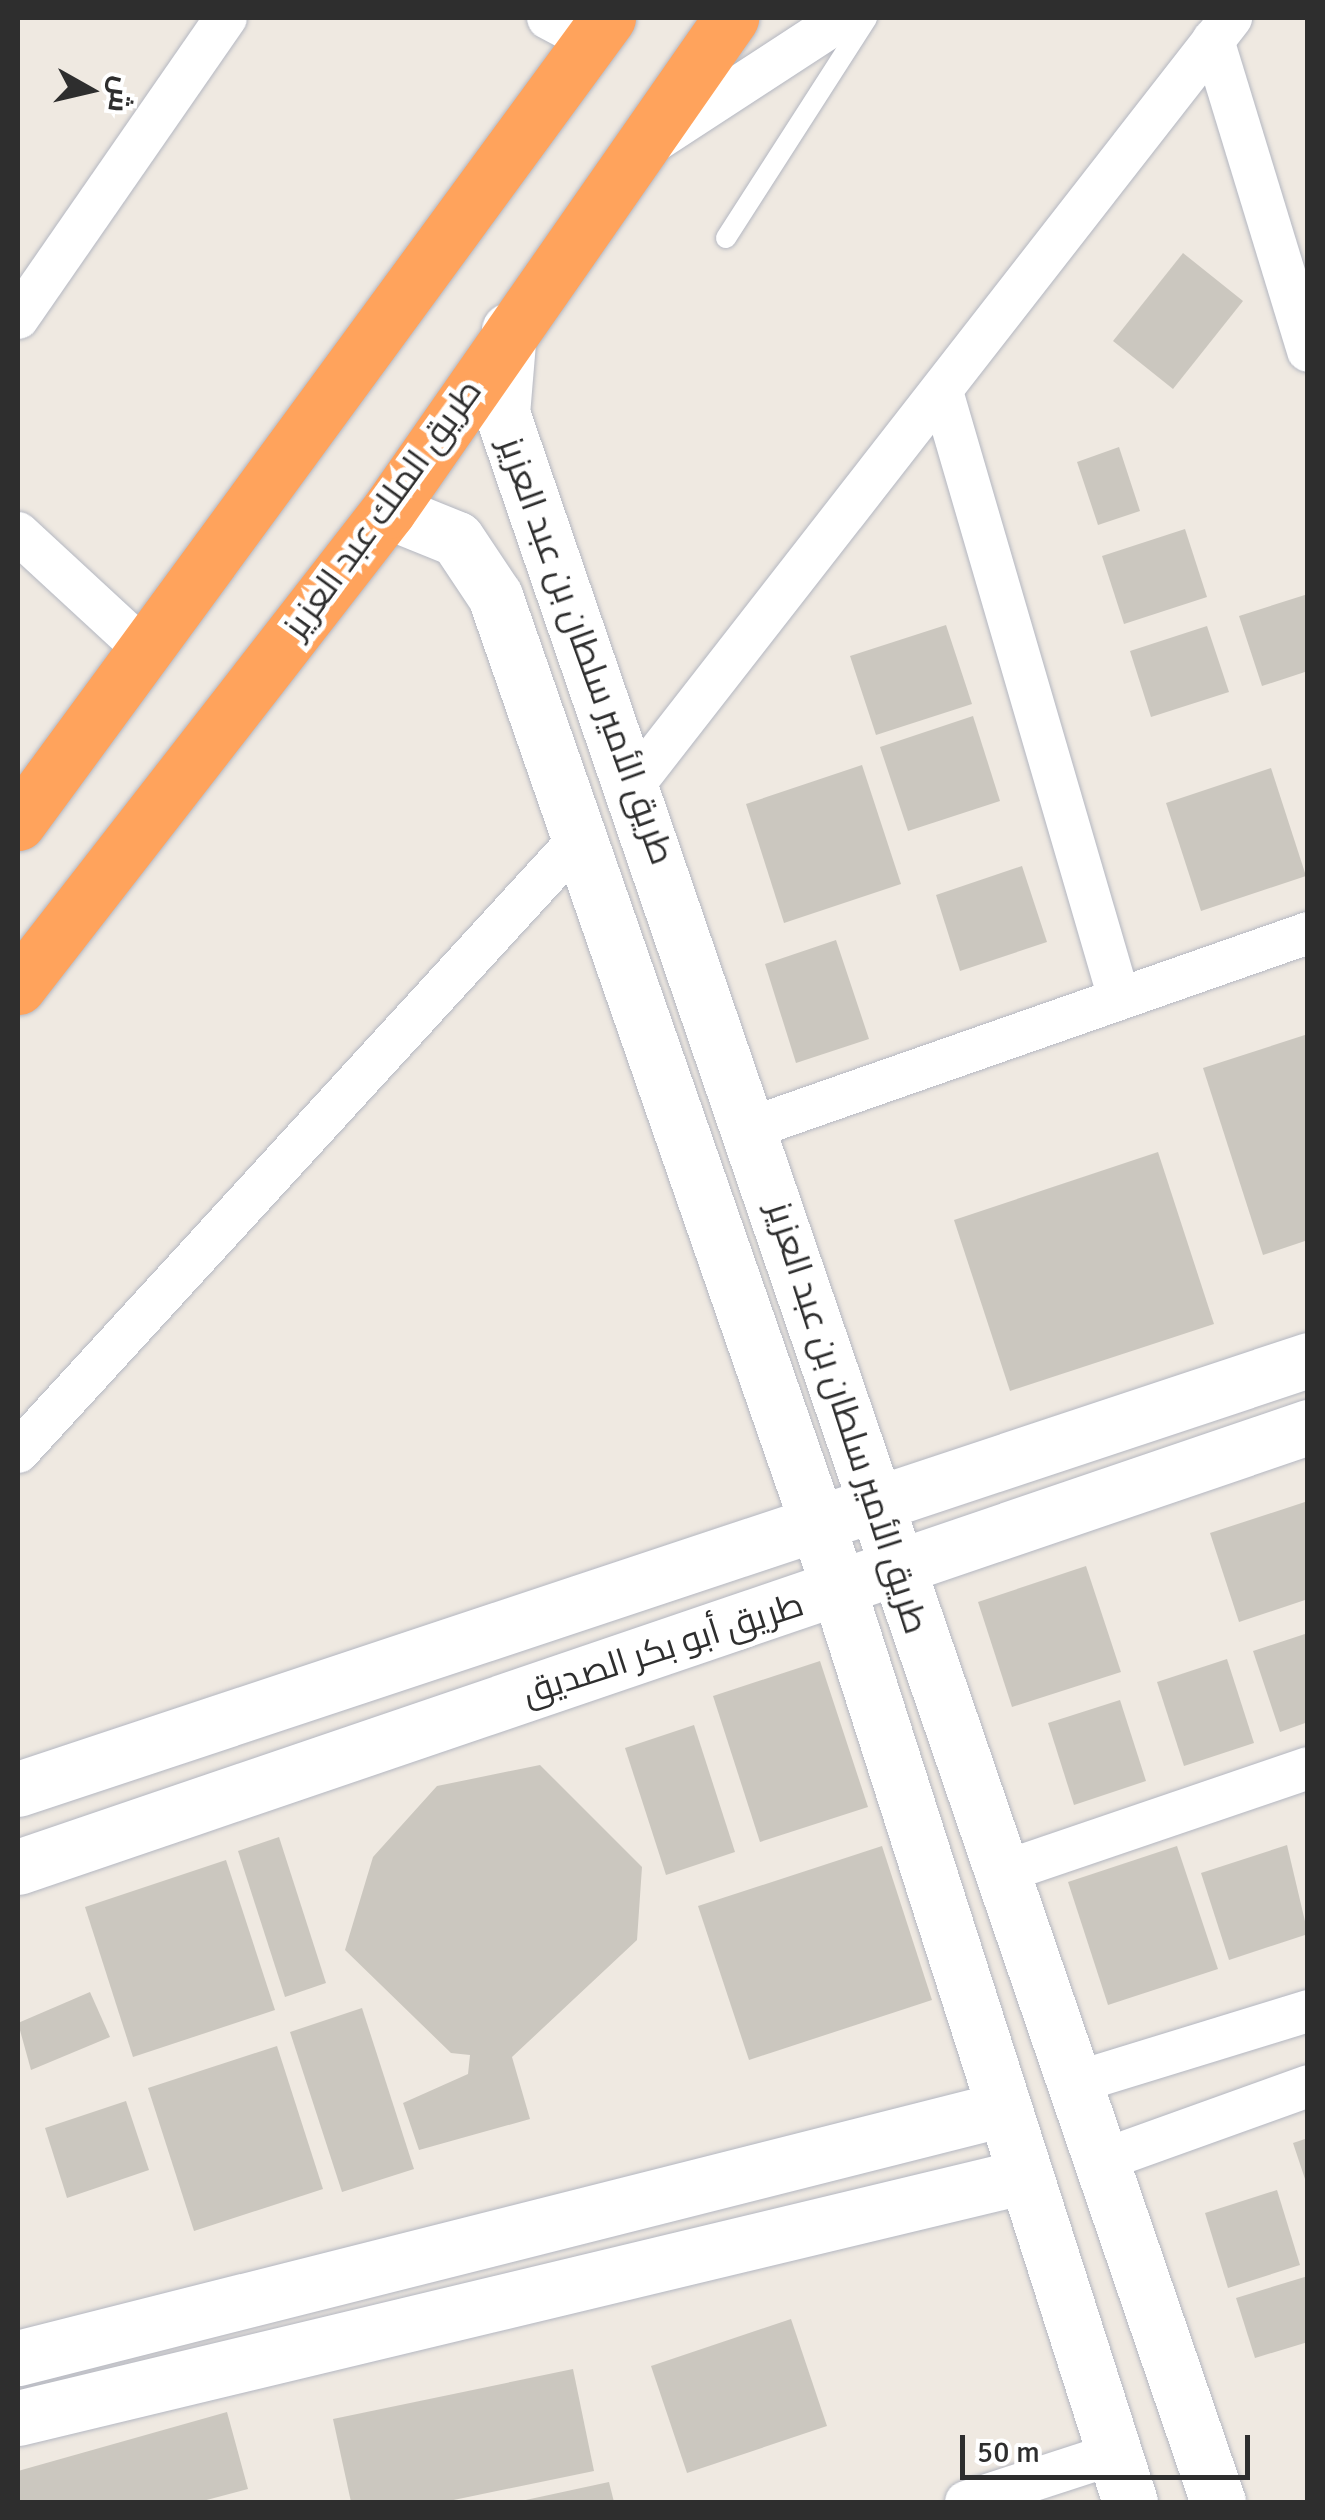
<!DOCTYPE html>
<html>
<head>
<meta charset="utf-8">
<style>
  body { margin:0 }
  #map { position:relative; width:1325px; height:2520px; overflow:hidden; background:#efe9e1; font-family:Signika,Cairo,sans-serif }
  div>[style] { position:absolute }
  .building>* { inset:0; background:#cbc7bf }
  .roads { filter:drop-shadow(0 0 2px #b4b7c1) drop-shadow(0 0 2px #b4b7c1) }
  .lane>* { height:20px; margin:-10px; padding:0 10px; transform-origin:10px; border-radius:10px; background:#fff }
  .street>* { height:42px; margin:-21px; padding:0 21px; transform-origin:21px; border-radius:21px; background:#fff }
  .secondary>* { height:55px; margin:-27.5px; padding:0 27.5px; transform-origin:27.5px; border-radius:27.5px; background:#fff }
  .highway>* { height:55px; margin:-27.5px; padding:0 27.5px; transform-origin:27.5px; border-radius:27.5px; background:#ffa35c }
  span { translate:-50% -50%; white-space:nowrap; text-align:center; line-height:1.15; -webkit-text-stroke:10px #fff; paint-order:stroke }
  .street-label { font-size:35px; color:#2e2e2e }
  .frame { position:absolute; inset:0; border:20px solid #2e2e2e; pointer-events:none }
  .north { position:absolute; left:40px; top:40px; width:100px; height:100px; -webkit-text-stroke:8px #fff; paint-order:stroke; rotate:98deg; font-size:28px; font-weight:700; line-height:40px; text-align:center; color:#2e2e2e }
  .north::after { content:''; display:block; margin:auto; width:35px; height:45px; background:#2e2e2e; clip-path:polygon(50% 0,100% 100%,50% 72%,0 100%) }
  .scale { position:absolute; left:960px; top:2435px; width:290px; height:45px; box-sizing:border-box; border:5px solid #2e2e2e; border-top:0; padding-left:12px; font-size:30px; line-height:35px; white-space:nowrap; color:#2e2e2e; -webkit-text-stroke:8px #fff; paint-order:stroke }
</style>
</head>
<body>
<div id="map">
  <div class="building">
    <i style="clip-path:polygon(1183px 253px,1243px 301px,1173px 389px,1113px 341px)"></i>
    <i style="clip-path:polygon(1119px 447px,1140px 511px,1098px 525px,1077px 462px)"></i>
    <i style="clip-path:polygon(1185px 529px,1207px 597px,1124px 624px,1102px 556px)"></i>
    <i style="clip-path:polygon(1308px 594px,1308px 671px,1262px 686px,1239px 616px)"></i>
    <i style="clip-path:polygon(946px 625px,972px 704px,876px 735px,850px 656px)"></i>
    <i style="clip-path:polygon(1207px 626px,1229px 692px,1151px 717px,1130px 651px)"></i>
    <i style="clip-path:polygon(973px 716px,1000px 801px,908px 831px,880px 747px)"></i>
    <i style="clip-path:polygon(862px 765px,901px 884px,784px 923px,746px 804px)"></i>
    <i style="clip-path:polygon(1271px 768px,1306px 876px,1201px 911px,1166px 803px)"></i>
    <i style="clip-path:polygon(1022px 866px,1047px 942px,960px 971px,936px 895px)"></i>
    <i style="clip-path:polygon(836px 940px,869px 1039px,796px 1063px,765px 964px)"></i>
    <i style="clip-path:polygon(1308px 1034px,1308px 1240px,1263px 1255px,1203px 1068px)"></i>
    <i style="clip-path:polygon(1158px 1152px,1214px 1324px,1010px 1391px,954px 1220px)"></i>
    <i style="clip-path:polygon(1308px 1501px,1308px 1599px,1239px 1622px,1210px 1533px)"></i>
    <i style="clip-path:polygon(1086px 1566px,1121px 1672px,1012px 1707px,978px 1602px)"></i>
    <i style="clip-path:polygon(1308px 1633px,1308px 1722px,1280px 1732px,1253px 1651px)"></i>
    <i style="clip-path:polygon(1227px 1659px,1254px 1743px,1184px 1766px,1157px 1682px)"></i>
    <i style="clip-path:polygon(820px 1661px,868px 1807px,760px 1842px,713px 1696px)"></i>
    <i style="clip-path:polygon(1120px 1700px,1146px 1781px,1074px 1805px,1048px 1723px)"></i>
    <i style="clip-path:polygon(694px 1725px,735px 1852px,666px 1875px,625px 1748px)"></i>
    <i style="clip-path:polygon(540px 1765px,642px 1867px,637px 1940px,512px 2057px,530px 2119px,419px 2150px,403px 2103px,468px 2074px,470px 2055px,451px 2053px,345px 1950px,373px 1857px,437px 1786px)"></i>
    <i style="clip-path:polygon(279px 1837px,326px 1983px,285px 1997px,238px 1851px)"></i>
    <i style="clip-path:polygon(1287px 1845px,1308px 1934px,1229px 1960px,1201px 1873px)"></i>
    <i style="clip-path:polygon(882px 1846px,932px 2000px,749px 2060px,698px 1906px)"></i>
    <i style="clip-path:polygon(1177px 1846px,1218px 1969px,1108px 2005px,1068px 1882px)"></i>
    <i style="clip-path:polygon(226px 1860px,275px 2010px,133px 2057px,85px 1907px)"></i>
    <i style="clip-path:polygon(90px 1992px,110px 2037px,31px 2070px,18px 2023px)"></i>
    <i style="clip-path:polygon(362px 2008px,414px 2169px,342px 2192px,290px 2032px)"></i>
    <i style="clip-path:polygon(277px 2046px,323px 2189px,194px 2231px,148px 2088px)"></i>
    <i style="clip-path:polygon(126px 2101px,149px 2170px,67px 2198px,45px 2128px)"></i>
    <i style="clip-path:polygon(1308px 2138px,1308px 2185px,1307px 2185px,1293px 2143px)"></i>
    <i style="clip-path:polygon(1277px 2190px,1300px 2265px,1228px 2288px,1205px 2213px)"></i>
    <i style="clip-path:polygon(1308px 2276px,1308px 2342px,1255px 2358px,1236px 2298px)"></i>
    <i style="clip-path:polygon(791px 2319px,827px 2426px,687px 2473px,651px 2366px)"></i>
    <i style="clip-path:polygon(573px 2369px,594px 2471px,444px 2502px,351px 2502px,333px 2419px)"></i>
    <i style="clip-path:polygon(227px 2412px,248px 2489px,199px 2502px,18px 2502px,18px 2471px)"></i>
    <i style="clip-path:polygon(609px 2482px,614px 2502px,521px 2502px,521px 2501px)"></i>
  </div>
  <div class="roads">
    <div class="lane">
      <i style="left:726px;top:238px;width:261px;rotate:-57.3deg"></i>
    </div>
    <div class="street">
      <i style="left:548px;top:18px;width:49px;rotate:28.1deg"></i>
      <i style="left:1213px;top:40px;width:325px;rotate:73deg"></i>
      <i style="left:652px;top:143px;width:229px;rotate:-33.1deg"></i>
      <i style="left:18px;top:318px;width:365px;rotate:-55.3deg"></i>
      <i style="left:943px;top:395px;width:628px;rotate:73.73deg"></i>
      <i style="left:18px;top:533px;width:173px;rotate:42.7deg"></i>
      <i style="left:635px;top:783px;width:970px;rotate:-52.08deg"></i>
      <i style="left:751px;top:1128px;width:590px;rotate:-19.29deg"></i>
      <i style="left:18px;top:1452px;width:837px;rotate:-47.52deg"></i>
      <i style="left:1000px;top:1873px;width:325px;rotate:-18.8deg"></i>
      <i style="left:1074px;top:2083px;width:245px;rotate:-17.1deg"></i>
      <i style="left:1100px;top:2161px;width:221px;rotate:-19.8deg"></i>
      <i style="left:966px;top:2502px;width:156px;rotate:-18deg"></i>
    </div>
    <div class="secondary">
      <i style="left:509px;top:330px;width:83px;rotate:94.8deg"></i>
      <i style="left:502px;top:413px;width:2208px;rotate:71.08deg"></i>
      <i style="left:388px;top:511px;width:74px;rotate:22.1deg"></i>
      <i style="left:457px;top:539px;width:69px;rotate:56.3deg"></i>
      <i style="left:495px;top:596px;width:984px;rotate:70.83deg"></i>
      <i style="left:818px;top:1525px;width:1026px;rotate:72.29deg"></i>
      <i style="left:18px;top:1789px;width:1359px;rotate:-18.39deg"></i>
      <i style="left:18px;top:1867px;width:1363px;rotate:-18.83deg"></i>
      <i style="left:18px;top:2358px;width:1016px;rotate:-14.19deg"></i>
      <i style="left:18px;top:2418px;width:1032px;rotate:-13.51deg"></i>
    </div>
    <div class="highway">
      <i style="left:18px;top:823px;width:998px;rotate:-53.76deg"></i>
      <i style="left:18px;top:987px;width:603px;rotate:-52.14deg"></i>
      <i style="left:388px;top:511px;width:601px;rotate:-55.17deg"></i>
    </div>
  </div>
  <div class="street-label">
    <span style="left:383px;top:509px;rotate:-54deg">طريق الملك عبد العزيز</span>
    <span style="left:586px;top:651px;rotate:70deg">طريق الأمير سلطان بن عبد العزيز</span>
    <span style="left:847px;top:1418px;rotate:72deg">طريق الأمير سلطان بن عبد العزيز</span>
    <span style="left:663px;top:1649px;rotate:-18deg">طريق أبو بكر الصديق</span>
  </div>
  <div class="frame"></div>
  <div class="north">ش</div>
  <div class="scale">50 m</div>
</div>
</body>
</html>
